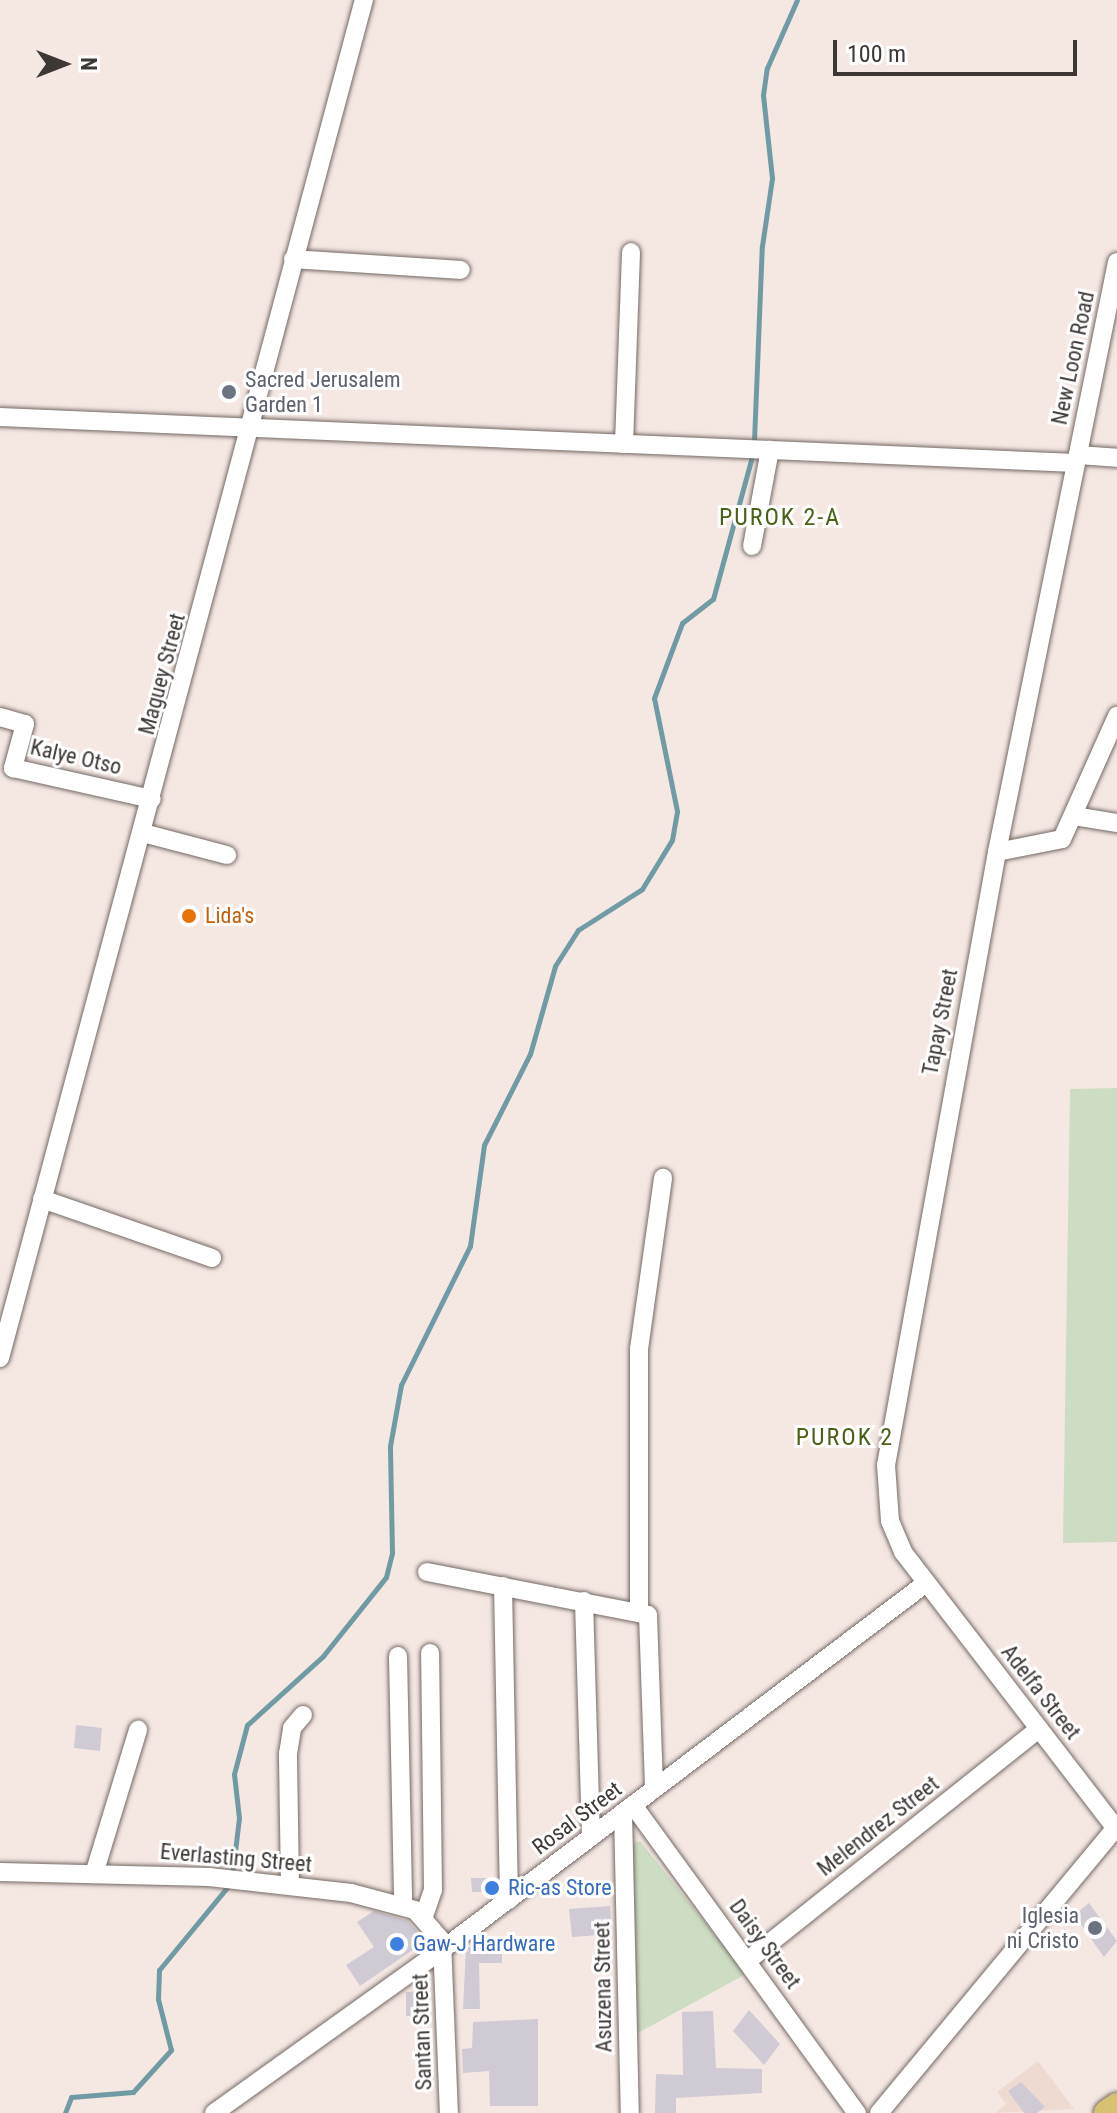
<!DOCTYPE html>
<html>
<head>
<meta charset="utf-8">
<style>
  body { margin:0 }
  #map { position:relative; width:1117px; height:2113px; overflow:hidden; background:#f5e8e3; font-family:"Roboto Condensed",sans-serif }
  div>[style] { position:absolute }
  .built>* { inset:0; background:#efdad2 }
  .green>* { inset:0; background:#cdddc3 }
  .stream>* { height:5px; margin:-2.5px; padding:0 2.5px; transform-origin:2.5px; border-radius:2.5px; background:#719ba4 }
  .building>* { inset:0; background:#d0cad5 }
  .roads { filter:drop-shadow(0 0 2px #746964) drop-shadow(0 0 2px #746964) }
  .minor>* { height:18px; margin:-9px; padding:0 9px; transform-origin:9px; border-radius:9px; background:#fff }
  .highway>* { height:26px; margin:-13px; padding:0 13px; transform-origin:13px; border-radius:13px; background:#d6c072 }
  .dots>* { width:22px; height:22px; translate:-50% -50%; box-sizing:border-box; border:4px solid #fff; border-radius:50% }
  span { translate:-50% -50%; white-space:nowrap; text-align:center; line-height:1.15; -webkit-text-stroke:6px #fff; paint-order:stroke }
  .street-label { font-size:22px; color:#3d3836 }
  .worship-label { font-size:22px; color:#5b616d }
  .left { translate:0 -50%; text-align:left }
  .right { translate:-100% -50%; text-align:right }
  .food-label { font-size:22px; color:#c56008 }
  .shop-label { font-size:22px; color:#366cbe }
  .neighbourhood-label { font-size:24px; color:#4b6017; letter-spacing:2px }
  .north { position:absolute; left:24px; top:24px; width:80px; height:80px; -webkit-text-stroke:6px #fff; paint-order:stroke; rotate:90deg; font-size:22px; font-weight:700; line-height:32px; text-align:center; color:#3d3836 }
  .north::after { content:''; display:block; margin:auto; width:28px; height:36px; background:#3d3836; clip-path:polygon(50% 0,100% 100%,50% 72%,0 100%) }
  .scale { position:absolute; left:833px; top:40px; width:244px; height:36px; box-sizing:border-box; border:4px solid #3d3836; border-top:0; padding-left:10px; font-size:24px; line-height:28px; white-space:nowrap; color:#3d3836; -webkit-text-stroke:6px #fff; paint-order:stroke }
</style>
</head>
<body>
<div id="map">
  <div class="built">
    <i style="clip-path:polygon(1038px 2061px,1074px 2109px,995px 2113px,1006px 2104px,997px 2092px)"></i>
  </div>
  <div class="green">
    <i style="clip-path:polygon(1117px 1088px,1117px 1542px,1063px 1543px,1070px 1089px)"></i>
    <i style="clip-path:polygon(640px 1841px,746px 1974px,638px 2033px,632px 1844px)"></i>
  </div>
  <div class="stream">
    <i style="left:754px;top:441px;width:195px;rotate:-87.7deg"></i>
    <i style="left:762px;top:246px;width:69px;rotate:-81.6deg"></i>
    <i style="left:772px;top:178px;width:83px;rotate:-96.2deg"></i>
    <i style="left:763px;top:95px;width:27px;rotate:-82deg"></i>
    <i style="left:767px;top:68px;width:74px;rotate:-66.2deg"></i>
    <i style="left:233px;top:1868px;width:50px;rotate:-83.2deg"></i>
    <i style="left:239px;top:1818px;width:44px;rotate:-96.5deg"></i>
    <i style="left:234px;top:1774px;width:51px;rotate:-75.1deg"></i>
    <i style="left:247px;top:1725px;width:103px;rotate:-42.2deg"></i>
    <i style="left:323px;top:1656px;width:101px;rotate:-51.4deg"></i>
    <i style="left:386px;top:1577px;width:25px;rotate:-76deg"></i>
    <i style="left:392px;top:1553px;width:107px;rotate:-91.1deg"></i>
    <i style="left:390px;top:1446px;width:62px;rotate:-79.8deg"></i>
    <i style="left:401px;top:1385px;width:155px;rotate:-63.6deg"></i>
    <i style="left:470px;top:1246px;width:102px;rotate:-82.1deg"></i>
    <i style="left:484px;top:1145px;width:102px;rotate:-63.2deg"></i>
    <i style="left:530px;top:1054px;width:91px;rotate:-74.1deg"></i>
    <i style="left:555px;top:966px;width:43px;rotate:-57.4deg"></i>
    <i style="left:578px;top:930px;width:76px;rotate:-32.6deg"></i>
    <i style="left:642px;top:889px;width:57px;rotate:-58.5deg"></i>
    <i style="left:672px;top:840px;width:29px;rotate:-80deg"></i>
    <i style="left:677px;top:811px;width:115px;rotate:-101.5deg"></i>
    <i style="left:654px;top:698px;width:80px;rotate:-69.5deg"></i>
    <i style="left:682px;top:623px;width:39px;rotate:-38deg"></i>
    <i style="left:713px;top:599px;width:148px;rotate:-74.7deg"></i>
    <i style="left:65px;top:2113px;width:17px;rotate:-69deg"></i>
    <i style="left:71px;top:2097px;width:62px;rotate:-4.6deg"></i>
    <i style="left:133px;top:2092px;width:57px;rotate:-47.9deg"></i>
    <i style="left:171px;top:2050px;width:53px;rotate:-104.3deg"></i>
    <i style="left:158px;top:1999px;width:29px;rotate:-88deg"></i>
    <i style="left:159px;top:1970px;width:110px;rotate:-50.5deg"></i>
  </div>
  <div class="building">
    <i style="clip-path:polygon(76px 1725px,102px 1728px,100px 1751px,74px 1748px)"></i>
    <i style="clip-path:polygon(471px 1878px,497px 1878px,497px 1892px,472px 1892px)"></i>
    <i style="clip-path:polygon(1089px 1903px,1117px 1941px,1104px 1957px,1074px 1915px)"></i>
    <i style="clip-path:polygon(610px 1906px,612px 1934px,572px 1937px,569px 1909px)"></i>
    <i style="clip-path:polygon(374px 1911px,408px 1921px,426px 1941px,360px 1986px,346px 1965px,374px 1947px,357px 1922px)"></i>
    <i style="clip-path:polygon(502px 1945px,502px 1963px,479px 1963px,480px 2009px,463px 2009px,466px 1947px)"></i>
    <i style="clip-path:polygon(425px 1991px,425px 2016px,406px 2016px,406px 1992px)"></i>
    <i style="clip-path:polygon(749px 2010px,780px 2044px,764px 2065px,733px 2031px)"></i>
    <i style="clip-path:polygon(713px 2011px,716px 2068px,762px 2069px,762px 2093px,676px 2098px,676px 2113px,655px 2113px,656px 2074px,683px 2075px,682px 2012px)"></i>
    <i style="clip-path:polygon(538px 2019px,538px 2106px,490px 2106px,489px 2071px,463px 2073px,462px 2049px,472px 2048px,473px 2022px)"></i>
    <i style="clip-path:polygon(1021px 2082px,1045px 2107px,1037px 2113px,1024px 2113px,1008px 2091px)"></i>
  </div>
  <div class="roads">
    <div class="minor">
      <i style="left:293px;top:259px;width:168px;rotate:3.7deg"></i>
      <i style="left:1117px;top:262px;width:602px;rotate:101.5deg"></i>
      <i style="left:997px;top:852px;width:623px;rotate:100.26deg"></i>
      <i style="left:886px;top:1465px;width:56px;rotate:85.9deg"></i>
      <i style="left:890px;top:1521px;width:34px;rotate:67deg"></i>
      <i style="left:903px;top:1552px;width:351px;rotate:52.4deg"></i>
      <i style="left:0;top:417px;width:1077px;rotate:2.45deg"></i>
      <i style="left:624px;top:444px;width:192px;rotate:-87.9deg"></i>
      <i style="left:1078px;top:455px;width:39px;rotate:4deg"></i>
      <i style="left:752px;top:546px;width:98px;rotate:-79.4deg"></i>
      <i style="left:0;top:717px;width:26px;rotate:16deg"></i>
      <i style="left:25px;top:724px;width:46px;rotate:105.3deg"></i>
      <i style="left:13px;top:768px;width:142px;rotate:12.6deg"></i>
      <i style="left:1074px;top:816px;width:44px;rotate:9.2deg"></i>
      <i style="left:143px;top:833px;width:87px;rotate:14.7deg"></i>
      <i style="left:997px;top:852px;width:66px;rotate:-11.3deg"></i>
      <i style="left:1062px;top:839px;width:135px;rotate:-65.9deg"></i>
      <i style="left:42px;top:1199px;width:180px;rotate:19.1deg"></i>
      <i style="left:0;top:1358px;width:1406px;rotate:-75deg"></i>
      <i style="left:427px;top:1572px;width:225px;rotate:11deg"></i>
      <i style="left:648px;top:1615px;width:174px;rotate:88deg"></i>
      <i style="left:503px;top:1586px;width:314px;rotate:88.9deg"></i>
      <i style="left:584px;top:1601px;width:236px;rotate:88.3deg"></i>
      <i style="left:639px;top:1611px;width:262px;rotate:-90deg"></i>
      <i style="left:639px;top:1349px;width:173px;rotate:-82deg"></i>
      <i style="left:398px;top:1656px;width:249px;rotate:88.8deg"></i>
      <i style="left:633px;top:1805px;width:381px;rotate:54deg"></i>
      <i style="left:623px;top:1813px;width:300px;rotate:88.7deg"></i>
      <i style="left:0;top:1872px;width:209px;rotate:1.4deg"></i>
      <i style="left:209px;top:1877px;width:143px;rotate:6.4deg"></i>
      <i style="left:351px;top:1893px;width:66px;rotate:14.9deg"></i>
      <i style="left:415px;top:1910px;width:41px;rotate:48.9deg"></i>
      <i style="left:442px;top:1941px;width:172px;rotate:87.7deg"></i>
      <i style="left:94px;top:1874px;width:151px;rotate:-73deg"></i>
      <i style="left:290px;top:1885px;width:131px;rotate:-90.9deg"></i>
      <i style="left:288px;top:1754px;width:26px;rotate:-81deg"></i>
      <i style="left:292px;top:1728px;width:17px;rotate:-50deg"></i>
      <i style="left:424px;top:1916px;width:28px;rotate:-71deg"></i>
      <i style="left:433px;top:1890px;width:237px;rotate:-90.7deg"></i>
      <i style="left:747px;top:1961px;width:373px;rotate:-38.5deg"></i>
      <i style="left:214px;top:2113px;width:282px;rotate:-35.6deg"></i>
      <i style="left:443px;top:1949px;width:606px;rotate:-37.15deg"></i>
      <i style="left:879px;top:2113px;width:371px;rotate:-50.3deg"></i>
    </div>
    <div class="highway">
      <i style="left:1107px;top:2113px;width:12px;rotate:-35deg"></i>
    </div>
  </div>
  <div class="dots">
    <i style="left:229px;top:392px;background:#6b7280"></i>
    <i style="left:189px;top:916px;background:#e8710a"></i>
    <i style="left:492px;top:1888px;background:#3f7fe0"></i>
    <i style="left:1095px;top:1928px;background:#6b7280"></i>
    <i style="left:397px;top:1944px;background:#3f7fe0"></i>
  </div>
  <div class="street-label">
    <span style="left:1073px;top:358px;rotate:-78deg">New Loon Road</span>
    <span style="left:162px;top:674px;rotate:-75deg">Maguey Street</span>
    <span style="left:76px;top:757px;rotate:13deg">Kalye Otso</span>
    <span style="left:940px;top:1022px;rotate:-79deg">Tapay Street</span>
    <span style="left:1041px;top:1692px;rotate:52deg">Adelfa Street</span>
    <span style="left:577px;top:1818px;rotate:-37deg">Rosal Street</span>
    <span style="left:878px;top:1826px;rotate:-38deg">Melendrez Street</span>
    <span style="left:236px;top:1858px;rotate:5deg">Everlasting Street</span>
    <span style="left:765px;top:1944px;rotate:54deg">Daisy Street</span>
    <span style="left:603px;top:1987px;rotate:-91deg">Asuzena Street</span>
    <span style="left:422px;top:2032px;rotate:-92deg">Santan Street</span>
  </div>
  <div class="worship-label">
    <span class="left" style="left:245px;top:392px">Sacred Jerusalem<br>Garden 1</span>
    <span class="right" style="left:1079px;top:1928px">Iglesia<br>ni Cristo</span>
  </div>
  <div class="food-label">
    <span class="left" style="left:205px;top:916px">Lida's</span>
  </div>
  <div class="shop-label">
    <span class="left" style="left:508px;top:1888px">Ric-as Store</span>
    <span class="left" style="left:413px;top:1944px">Gaw-J Hardware</span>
  </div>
  <div class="neighbourhood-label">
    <span style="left:780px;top:518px">PUROK 2-A</span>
    <span style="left:845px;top:1438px">PUROK 2</span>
  </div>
  <div class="north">N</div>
  <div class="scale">100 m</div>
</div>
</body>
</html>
